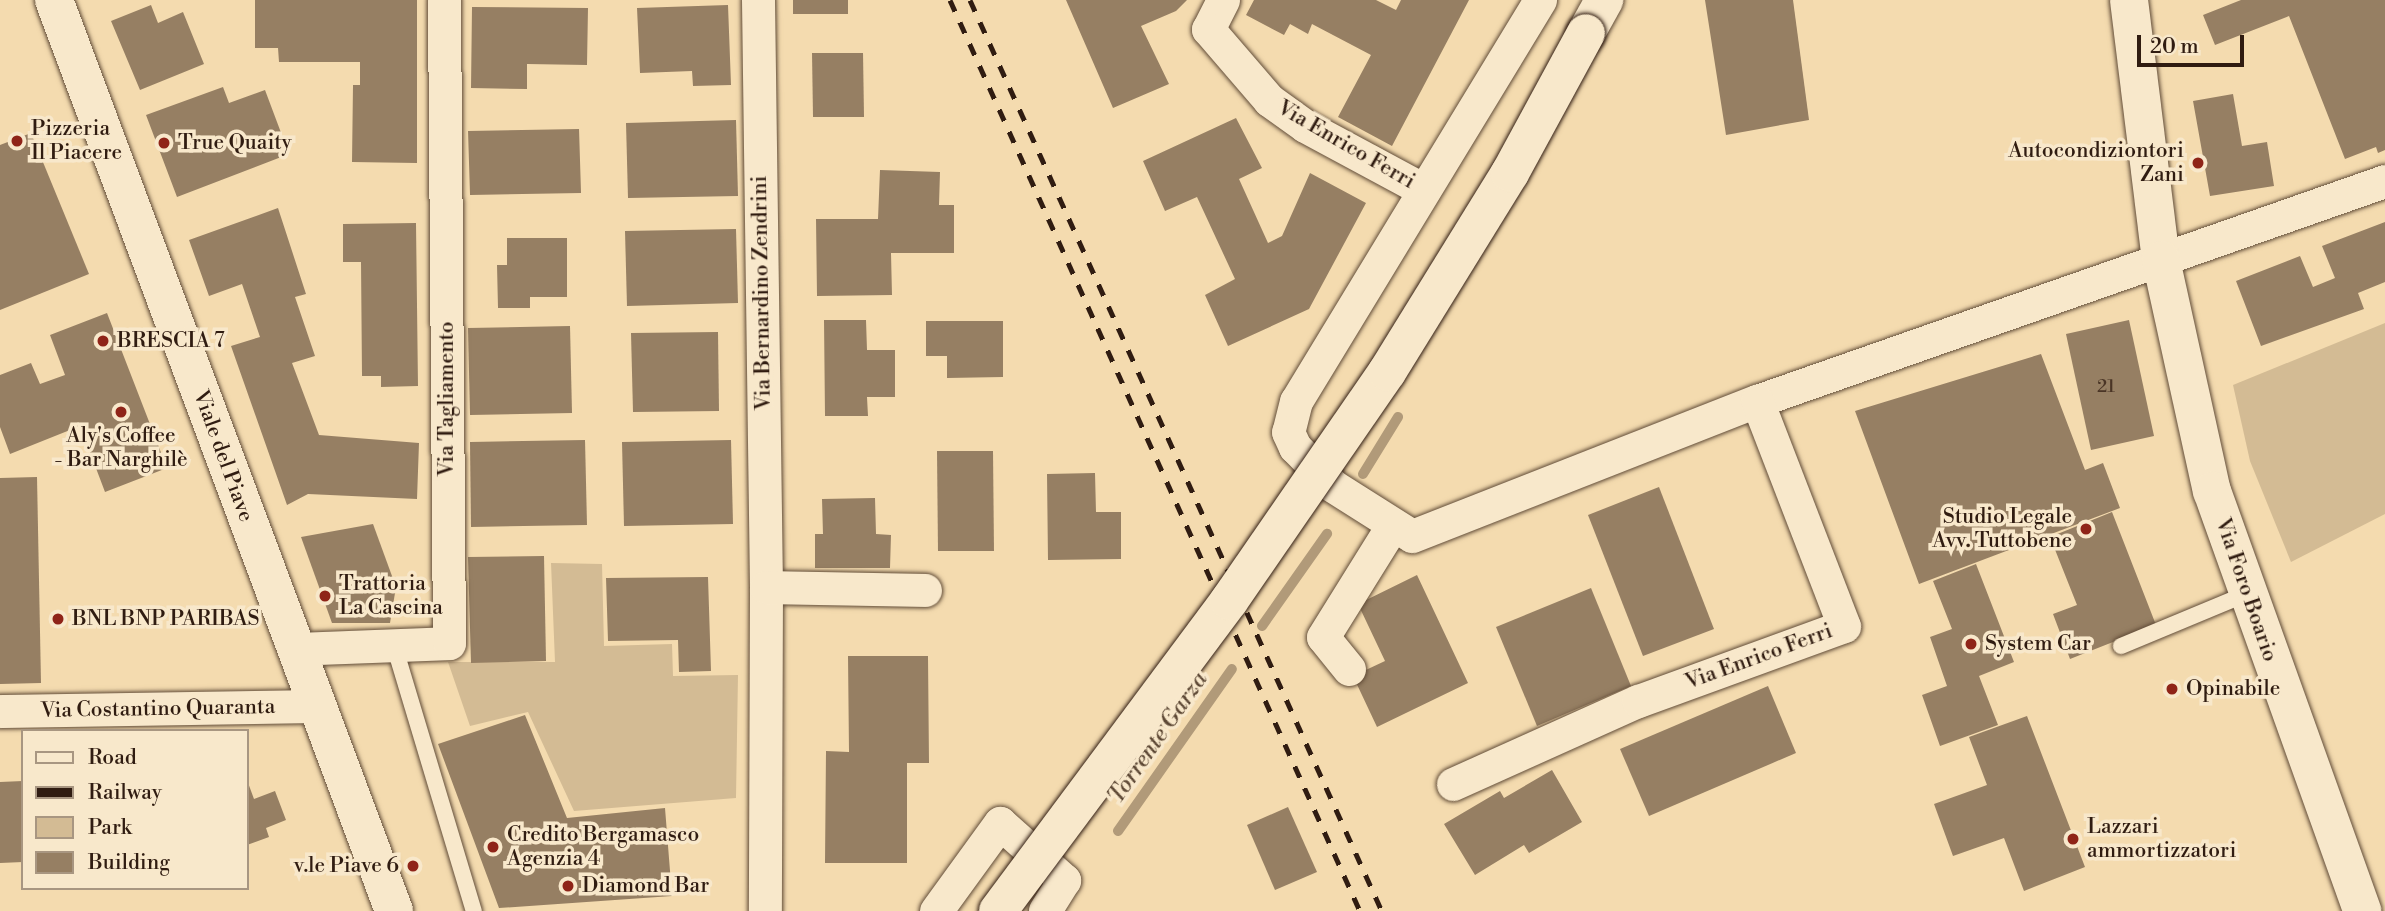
<!DOCTYPE html>
<html>
<head>
<meta charset="utf-8">
<style>
  body { margin:0 }
  #map { position:relative; width:2385px; height:911px; overflow:hidden; background:#f4dbaf; font-family:"Libre Bodoni",serif }
  div>[style] { position:absolute }
  .green>* { inset:0; background:#d3bb94 }
  .stream>* { height:10px; margin:-5px; padding:0 5px; transform-origin:5px; border-radius:5px; background:#b19a79 }
  .building>* { inset:0; background:#967f63 }
  .roads { filter:drop-shadow(0 0 2px #614c38) drop-shadow(0 0 2px #614c38) }
  .lane>* { height:16px; margin:-8px; padding:0 8px; transform-origin:8px; border-radius:8px; background:#f8e8cb }
  .street>* { height:33px; margin:-16.5px; padding:0 16.5px; transform-origin:16.5px; border-radius:16.5px; background:#f8e8cb }
  .secondary>* { height:38px; margin:-19px; padding:0 19px; transform-origin:19px; border-radius:19px; background:#f8e8cb }
  .rail>* { height:5px; margin-top:-2.5px; transform-origin:0; background:repeating-linear-gradient(90deg,#301c11 0 12px,transparent 0 24px) }
  .bridges { filter:drop-shadow(0 0 2px #301c11) drop-shadow(0 0 2px #301c11) }
  .secondary-bridge>* { height:38px; margin:-19px; padding:0 19px; transform-origin:19px; border-radius:19px; background:#f8e8cb }
  .dots>* { width:19px; height:19px; translate:-50% -50%; box-sizing:border-box; border:4px solid #f8e8cb; border-radius:50% }
  span { translate:-50% -50%; white-space:nowrap; text-align:center; line-height:1.15; -webkit-text-stroke:7px #f8e8cb; paint-order:stroke }
  .number-label { font-size:18px; color:#4a3526 }
  .number-label span { -webkit-text-stroke-width:0 }
  .poi-label { font-size:21px; color:#301c11 }
  .left { translate:0 -50%; text-align:left }
  .right { translate:-100% -50%; text-align:right }
  .street-label { font-size:21px; color:#301c11 }
  .water-label { font-size:23px; color:#5d4835; font-style:italic }
  .legend { position:absolute; left:21px; top:729px; width:228px; height:161px; box-sizing:border-box; background:#f8e8cb; border:2px solid #a89681; margin:0; padding:9px 12px; list-style:none; font-size:21px; color:#301c11 }
  .legend li { display:flex; align-items:center; gap:14px; height:35px }
  .legend b { width:35px; border:2px solid #a89681 }
  .scale { position:absolute; left:2137px; top:35px; width:107px; height:32px; box-sizing:border-box; border:4px solid #301c11; border-top:0; padding-left:9px; font-size:21px; line-height:24px; white-space:nowrap; color:#301c11; -webkit-text-stroke:5px #f8e8cb; paint-order:stroke }
</style>
</head>
<body>
<div id="map">
  <div class="green">
    <i style="clip-path:polygon(2385px 323px,2385px 514px,2291px 562px,2250px 461px,2233px 385px)"></i>
    <i style="clip-path:polygon(551px 563px,602px 564px,604px 646px,672px 644px,673px 676px,738px 675px,736px 798px,574px 811px,528px 712px,470px 726px,448px 662px,555px 662px)"></i>
  </div>
  <div class="stream">
    <i style="left:1363px;top:474px;width:67px;rotate:-58.4deg"></i>
    <i style="left:1262px;top:626px;width:113px;rotate:-54.8deg"></i>
    <i style="left:1118px;top:831px;width:198px;rotate:-54.9deg"></i>
  </div>
  <div class="building">
    <i style="clip-path:polygon(255px 0,417px 0,417px 163px,352px 162px,353px 85px,360px 85px,360px 62px,279px 62px,278px 48px,255px 48px)"></i>
    <i style="clip-path:polygon(793px 0,848px 0,848px 14px,793px 14px)"></i>
    <i style="clip-path:polygon(1066px 0,1187px 0,1176px 11px,1141px 26px,1169px 84px,1113px 108px)"></i>
    <i style="clip-path:polygon(1254px 0,1376px 0,1396px 10px,1401px 0,1469px 0,1392px 146px,1338px 117px,1371px 55px,1312px 24px,1308px 34px,1290px 24px,1284px 35px,1246px 15px)"></i>
    <i style="clip-path:polygon(1705px 0,1793px 0,1809px 120px,1726px 135px)"></i>
    <i style="clip-path:polygon(2241px 0,2385px 0,2385px 150px,2378px 153px,2376px 147px,2345px 159px,2289px 16px,2215px 45px,2203px 15px)"></i>
    <i style="clip-path:polygon(151px 5px,158px 23px,183px 12px,204px 64px,140px 90px,111px 21px)"></i>
    <i style="clip-path:polygon(728px 5px,731px 85px,693px 86px,692px 71px,640px 73px,637px 8px)"></i>
    <i style="clip-path:polygon(472px 7px,588px 8px,587px 65px,527px 64px,527px 89px,471px 88px)"></i>
    <i style="clip-path:polygon(812px 53px,863px 53px,864px 117px,813px 117px)"></i>
    <i style="clip-path:polygon(223px 87px,229px 103px,265px 90px,289px 154px,177px 197px,146px 115px)"></i>
    <i style="clip-path:polygon(2233px 94px,2242px 146px,2267px 142px,2274px 186px,2210px 196px,2193px 101px)"></i>
    <i style="clip-path:polygon(1236px 118px,1262px 168px,1239px 179px,1268px 243px,1282px 236px,1310px 173px,1366px 203px,1309px 309px,1228px 346px,1205px 295px,1235px 279px,1197px 197px,1165px 211px,1143px 161px)"></i>
    <i style="clip-path:polygon(736px 120px,738px 196px,628px 198px,626px 123px)"></i>
    <i style="clip-path:polygon(579px 129px,581px 193px,470px 195px,468px 131px)"></i>
    <i style="clip-path:polygon(31px 133px,89px 274px,0 310px,0 145px)"></i>
    <i style="clip-path:polygon(880px 170px,940px 172px,939px 205px,954px 205px,954px 253px,891px 253px,892px 295px,817px 296px,816px 219px,878px 219px)"></i>
    <i style="clip-path:polygon(278px 208px,306px 294px,295px 297px,315px 356px,292px 363px,319px 435px,419px 443px,417px 499px,308px 494px,287px 505px,231px 346px,260px 337px,242px 284px,209px 296px,189px 240px)"></i>
    <i style="clip-path:polygon(2385px 222px,2385px 282px,2358px 293px,2364px 309px,2261px 346px,2236px 281px,2300px 256px,2313px 287px,2335px 278px,2322px 246px)"></i>
    <i style="clip-path:polygon(416px 223px,418px 386px,381px 387px,381px 376px,362px 376px,361px 262px,343px 262px,343px 224px)"></i>
    <i style="clip-path:polygon(736px 229px,738px 303px,627px 306px,625px 231px)"></i>
    <i style="clip-path:polygon(507px 238px,567px 238px,567px 297px,530px 297px,530px 308px,498px 308px,497px 265px,507px 265px)"></i>
    <i style="clip-path:polygon(107px 313px,167px 468px,105px 492px,80px 426px,10px 454px,0 427px,0 375px,31px 363px,40px 384px,65px 375px,50px 335px)"></i>
    <i style="clip-path:polygon(824px 320px,866px 320px,867px 350px,895px 350px,895px 397px,867px 397px,868px 416px,825px 416px)"></i>
    <i style="clip-path:polygon(2129px 320px,2154px 436px,2091px 450px,2066px 334px)"></i>
    <i style="clip-path:polygon(926px 321px,1003px 321px,1003px 377px,947px 378px,947px 356px,926px 356px)"></i>
    <i style="clip-path:polygon(570px 326px,572px 413px,470px 415px,468px 328px)"></i>
    <i style="clip-path:polygon(718px 332px,719px 411px,633px 412px,631px 333px)"></i>
    <i style="clip-path:polygon(2041px 354px,2085px 470px,2103px 463px,2120px 508px,1919px 584px,1855px 411px)"></i>
    <i style="clip-path:polygon(585px 440px,587px 525px,471px 527px,470px 442px)"></i>
    <i style="clip-path:polygon(731px 440px,733px 524px,624px 526px,622px 442px)"></i>
    <i style="clip-path:polygon(937px 451px,993px 451px,994px 551px,938px 551px)"></i>
    <i style="clip-path:polygon(1095px 473px,1096px 512px,1121px 512px,1121px 559px,1048px 560px,1047px 474px)"></i>
    <i style="clip-path:polygon(37px 477px,41px 683px,0 684px,0 478px)"></i>
    <i style="clip-path:polygon(1659px 487px,1714px 629px,1643px 656px,1588px 515px)"></i>
    <i style="clip-path:polygon(875px 498px,876px 534px,891px 535px,890px 568px,815px 568px,815px 534px,823px 534px,822px 499px)"></i>
    <i style="clip-path:polygon(2112px 512px,2156px 625px,2070px 659px,2053px 614px,2077px 605px,2050px 537px)"></i>
    <i style="clip-path:polygon(373px 524px,396px 587px,390px 623px,332px 623px,301px 537px)"></i>
    <i style="clip-path:polygon(544px 556px,546px 661px,471px 663px,468px 557px)"></i>
    <i style="clip-path:polygon(1976px 564px,2014px 662px,1979px 676px,1998px 725px,1940px 746px,1922px 695px,1947px 686px,1930px 637px,1952px 629px,1933px 581px)"></i>
    <i style="clip-path:polygon(1417px 575px,1468px 683px,1377px 727px,1353px 676px,1385px 661px,1358px 604px)"></i>
    <i style="clip-path:polygon(708px 577px,711px 671px,679px 672px,678px 640px,608px 641px,606px 578px)"></i>
    <i style="clip-path:polygon(1591px 588px,1631px 686px,1537px 726px,1496px 627px)"></i>
    <i style="clip-path:polygon(848px 656px,928px 656px,929px 763px,907px 763px,907px 863px,825px 863px,826px 751px,849px 752px)"></i>
    <i style="clip-path:polygon(1768px 686px,1796px 753px,1649px 816px,1620px 749px)"></i>
    <i style="clip-path:polygon(525px 715px,567px 818px,665px 808px,672px 896px,499px 908px,438px 744px)"></i>
    <i style="clip-path:polygon(2027px 716px,2085px 867px,2024px 891px,2004px 838px,1953px 856px,1934px 804px,1987px 785px,1969px 737px)"></i>
    <i style="clip-path:polygon(1552px 770px,1582px 822px,1529px 853px,1524px 845px,1475px 875px,1444px 824px,1500px 791px,1504px 798px)"></i>
    <i style="clip-path:polygon(247px 780px,254px 799px,275px 791px,286px 820px,266px 828px,269px 837px,247px 845px)"></i>
    <i style="clip-path:polygon(23px 781px,23px 862px,0 863px,0 782px)"></i>
    <i style="clip-path:polygon(1288px 807px,1317px 872px,1275px 890px,1247px 825px)"></i>
  </div>
  <div class="roads">
    <div class="lane">
      <i style="left:394px;top:645px;width:278px;rotate:73.3deg"></i>
      <i style="left:2121px;top:646px;width:135px;rotate:-22.6deg"></i>
    </div>
    <div class="street">
      <i style="left:758px;top:0;width:587px;rotate:89.22deg"></i>
      <i style="left:766px;top:587px;width:324px;rotate:90.2deg"></i>
      <i style="left:1223px;top:0;width:33px;rotate:117deg"></i>
      <i style="left:1208px;top:29px;width:94px;rotate:49.3deg"></i>
      <i style="left:1269px;top:100px;width:44px;rotate:35.8deg"></i>
      <i style="left:1305px;top:126px;width:135px;rotate:28.3deg"></i>
      <i style="left:1540px;top:0;width:469px;rotate:121.3deg"></i>
      <i style="left:1296px;top:401px;width:32px;rotate:104deg"></i>
      <i style="left:1288px;top:432px;width:17px;rotate:65deg"></i>
      <i style="left:1295px;top:447px;width:54px;rotate:45.7deg"></i>
      <i style="left:1333px;top:486px;width:93px;rotate:32.3deg"></i>
      <i style="left:1412px;top:536px;width:370px;rotate:-21.4deg"></i>
      <i style="left:1757px;top:401px;width:665px;rotate:-19.31deg"></i>
      <i style="left:766px;top:587px;width:159px;rotate:1.1deg"></i>
      <i style="left:294px;top:649px;width:155px;rotate:-2.2deg"></i>
      <i style="left:449px;top:643px;width:643px;rotate:-90.45deg"></i>
      <i style="left:1349px;top:669px;width:41px;rotate:-129.1deg"></i>
      <i style="left:1323px;top:637px;width:131px;rotate:-58.1deg"></i>
      <i style="left:0;top:711px;width:316px;rotate:-0.9deg"></i>
      <i style="left:1453px;top:784px;width:203px;rotate:-24.2deg"></i>
      <i style="left:1638px;top:701px;width:219px;rotate:-20deg"></i>
      <i style="left:1844px;top:626px;width:241px;rotate:-111.1deg"></i>
      <i style="left:936px;top:911px;width:109px;rotate:-54deg"></i>
      <i style="left:1000px;top:823px;width:86px;rotate:41.7deg"></i>
      <i style="left:1064px;top:880px;width:36px;rotate:122deg"></i>
    </div>
    <div class="secondary">
      <i style="left:54px;top:0;width:972px;rotate:69.53deg"></i>
      <i style="left:2129px;top:0;width:262px;rotate:83deg"></i>
      <i style="left:2161px;top:260px;width:237px;rotate:77.6deg"></i>
      <i style="left:2212px;top:491px;width:446px;rotate:70.3deg"></i>
      <i style="left:1586px;top:33px;width:38px;rotate:-61deg"></i>
    </div>
  </div>
  <div class="rail">
    <i style="left:950px;top:0;width:999px;rotate:65.77deg"></i>
    <i style="left:970px;top:0;width:1000px;rotate:65.67deg"></i>
  </div>
  <div class="bridges">
    <div class="secondary-bridge">
      <i style="left:998px;top:911px;width:387px;rotate:-53.3deg"></i>
      <i style="left:1229px;top:601px;width:278px;rotate:-55.4deg"></i>
      <i style="left:1387px;top:372px;width:234px;rotate:-58.3deg"></i>
      <i style="left:1510px;top:173px;width:159px;rotate:-61.5deg"></i>
    </div>
  </div>
  <div class="dots">
    <i style="left:17px;top:141px;background:#8f2418"></i>
    <i style="left:164px;top:143px;background:#8f2418"></i>
    <i style="left:2198px;top:163px;background:#8f2418"></i>
    <i style="left:103px;top:341px;background:#8f2418"></i>
    <i style="left:121px;top:412px;background:#8f2418"></i>
    <i style="left:2086px;top:529px;background:#8f2418"></i>
    <i style="left:325px;top:596px;background:#8f2418"></i>
    <i style="left:58px;top:619px;background:#8f2418"></i>
    <i style="left:1971px;top:644px;background:#8f2418"></i>
    <i style="left:2172px;top:689px;background:#8f2418"></i>
    <i style="left:2073px;top:839px;background:#8f2418"></i>
    <i style="left:493px;top:847px;background:#8f2418"></i>
    <i style="left:413px;top:866px;background:#8f2418"></i>
    <i style="left:568px;top:886px;background:#8f2418"></i>
  </div>
  <div class="number-label">
    <span style="left:2106px;top:387px">21</span>
  </div>
  <div class="poi-label">
    <span class="left" style="left:31px;top:141px">Pizzeria<br>Il Piacere</span>
    <span class="left" style="left:178px;top:143px">True Quaity</span>
    <span class="right" style="left:2184px;top:163px">Autocondiziontori<br>Zani</span>
    <span class="left" style="left:117px;top:341px">BRESCIA 7</span>
    <span style="left:121px;top:448px">Aly's Coffee<br>- Bar Narghilè</span>
    <span class="right" style="left:2072px;top:529px">Studio Legale<br>Avv. Tuttobene</span>
    <span class="left" style="left:339px;top:596px">Trattoria<br>La Cascina</span>
    <span class="left" style="left:72px;top:619px">BNL BNP PARIBAS</span>
    <span class="left" style="left:1985px;top:644px">System Car</span>
    <span class="left" style="left:2186px;top:689px">Opinabile</span>
    <span class="left" style="left:2087px;top:839px">Lazzari<br>ammortizzatori</span>
    <span class="left" style="left:507px;top:847px">Credito Bergamasco<br>Agenzia 4</span>
    <span class="right" style="left:399px;top:866px">v.le Piave 6</span>
    <span class="left" style="left:582px;top:886px">Diamond Bar</span>
  </div>
  <div class="street-label">
    <span style="left:1346px;top:145px;rotate:30deg">Via Enrico Ferri</span>
    <span style="left:762px;top:293px;rotate:-91deg">Via Bernardino Zendrini</span>
    <span style="left:447px;top:399px;rotate:-90deg">Via Tagliamento</span>
    <span style="left:223px;top:456px;rotate:70deg">Viale del Piave</span>
    <span style="left:2246px;top:590px;rotate:71deg">Via Foro Boario</span>
    <span style="left:1759px;top:657px;rotate:-20deg">Via Enrico Ferri</span>
    <span style="left:158px;top:709px;rotate:-1deg">Via Costantino Quaranta</span>
  </div>
  <div class="water-label">
    <span style="left:1158px;top:738px;rotate:-55deg">Torrente Garza</span>
  </div>
  <ul class="legend">
  <li><b style="height:9px;background:#f8e8cb"></b>Road</li>
  <li><b style="height:9px;background:#301c11"></b>Railway</li>
  <li><b style="height:19px;background:#d3bb94"></b>Park</li>
  <li><b style="height:19px;background:#967f63"></b>Building</li>
  </ul>
  <div class="scale">20 m</div>
</div>
</body>
</html>
